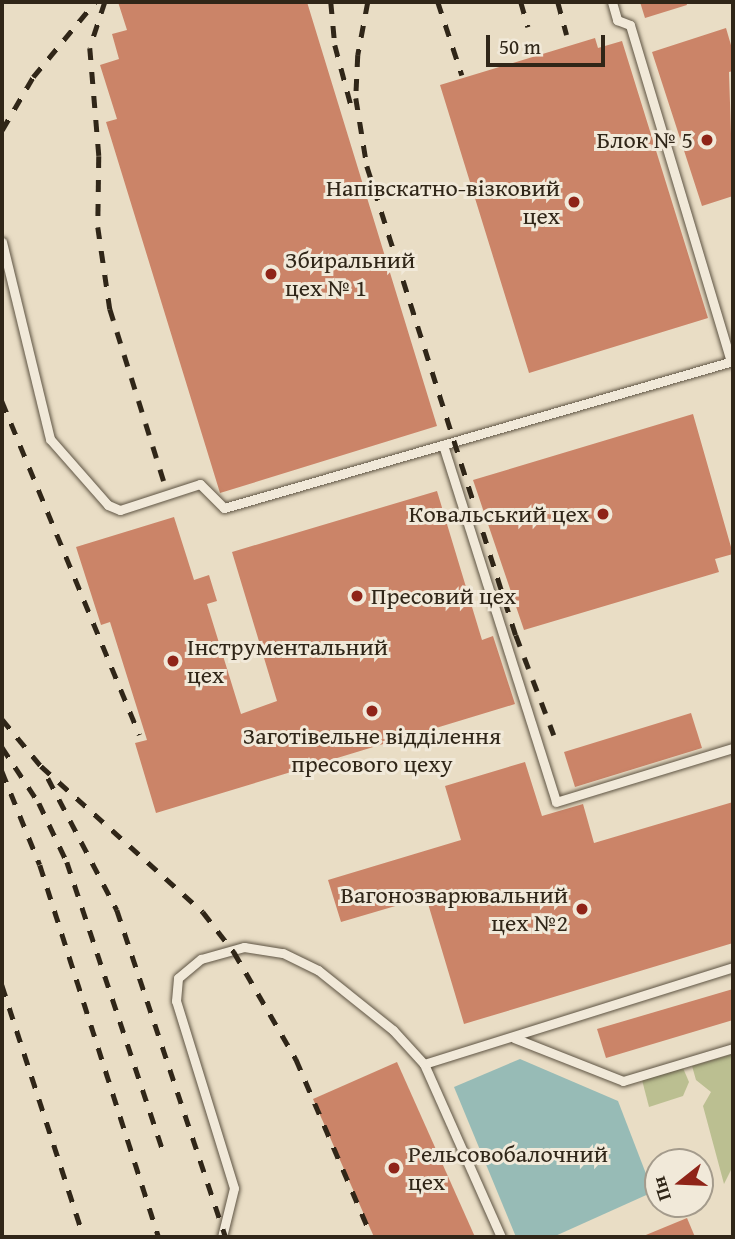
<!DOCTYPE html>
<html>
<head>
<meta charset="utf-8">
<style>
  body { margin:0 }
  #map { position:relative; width:735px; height:1239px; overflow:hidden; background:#e9ddc5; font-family:"Gentium Book Plus",serif }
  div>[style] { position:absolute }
  .green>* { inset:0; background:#bbbf91 }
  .water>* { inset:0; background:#97bbb6 }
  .building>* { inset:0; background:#cb8468 }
  .roads { filter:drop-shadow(0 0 2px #5e5443) drop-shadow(0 0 2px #5e5443) }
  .lane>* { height:9px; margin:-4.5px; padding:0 4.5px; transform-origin:4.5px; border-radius:4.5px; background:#f1e9d9 }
  .rail>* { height:4.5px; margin-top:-2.25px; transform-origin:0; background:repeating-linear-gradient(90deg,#302618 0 12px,transparent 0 24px) }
  .dots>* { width:19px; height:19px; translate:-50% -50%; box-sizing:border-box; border:4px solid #f1e9d9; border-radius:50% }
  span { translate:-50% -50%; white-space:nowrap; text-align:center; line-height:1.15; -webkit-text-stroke:6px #f1e9d9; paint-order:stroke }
  .poi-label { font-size:24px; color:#302618 }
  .right { translate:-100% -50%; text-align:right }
  .left { translate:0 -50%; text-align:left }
  .frame { position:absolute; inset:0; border:4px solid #302618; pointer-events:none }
  .north { position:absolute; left:644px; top:1148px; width:70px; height:70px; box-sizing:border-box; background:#f1e9d9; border:2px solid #a49b8c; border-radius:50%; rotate:252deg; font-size:19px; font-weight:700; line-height:28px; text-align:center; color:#302618 }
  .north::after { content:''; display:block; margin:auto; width:24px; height:32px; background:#8f2418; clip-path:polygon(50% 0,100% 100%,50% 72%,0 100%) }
  .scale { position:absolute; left:486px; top:35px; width:119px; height:32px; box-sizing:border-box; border:4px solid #302618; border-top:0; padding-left:9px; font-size:21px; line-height:24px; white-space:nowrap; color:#302618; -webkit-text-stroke:5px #f1e9d9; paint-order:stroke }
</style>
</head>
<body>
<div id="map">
  <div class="green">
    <i style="clip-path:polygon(733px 1054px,733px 1166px,724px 1184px,703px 1106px,711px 1092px,696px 1080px,692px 1066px)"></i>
    <i style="clip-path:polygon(683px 1068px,689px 1082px,683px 1096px,649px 1107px,642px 1080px)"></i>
  </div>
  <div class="water">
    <i style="clip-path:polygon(520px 1059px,618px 1101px,653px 1192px,553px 1237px,516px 1237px,454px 1087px)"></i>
  </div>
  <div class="building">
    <i style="clip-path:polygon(118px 2px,307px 2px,437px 426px,220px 493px,106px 122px,117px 119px,100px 65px,119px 59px,112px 34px,127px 30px)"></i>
    <i style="clip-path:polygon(640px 2px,686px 2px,687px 5px,645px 18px)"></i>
    <i style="clip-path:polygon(726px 28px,733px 52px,733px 71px,729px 72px,733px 196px,702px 206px,652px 52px)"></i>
    <i style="clip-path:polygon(595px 38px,598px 48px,622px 41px,708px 318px,529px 373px,440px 85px)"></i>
    <i style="clip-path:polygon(693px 414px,733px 554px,715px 559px,719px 572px,524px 630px,473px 480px)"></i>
    <i style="clip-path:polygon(437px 491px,482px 640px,493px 636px,515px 704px,156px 813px,135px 743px,147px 740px,110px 622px,101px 625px,76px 547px,174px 517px,194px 580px,209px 575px,217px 601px,207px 604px,241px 714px,277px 701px,232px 552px)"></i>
    <i style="clip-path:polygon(691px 713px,702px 748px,575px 787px,564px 752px)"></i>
    <i style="clip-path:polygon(525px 762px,542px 816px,583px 804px,594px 843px,733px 802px,733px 943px,464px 1024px,426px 897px,341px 922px,328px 880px,461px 840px,445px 786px)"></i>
    <i style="clip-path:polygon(733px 989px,733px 1020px,606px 1058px,597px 1029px)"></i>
    <i style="clip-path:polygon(397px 1062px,475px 1237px,374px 1237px,313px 1099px)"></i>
    <i style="clip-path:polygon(687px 1218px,695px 1237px,641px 1237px)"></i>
  </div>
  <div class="roads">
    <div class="lane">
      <i style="left:612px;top:2px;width:19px;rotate:74deg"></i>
      <i style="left:617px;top:20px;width:14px;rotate:21deg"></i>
      <i style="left:630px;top:25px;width:352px;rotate:73.3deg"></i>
      <i style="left:2px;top:242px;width:203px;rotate:76.3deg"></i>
      <i style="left:50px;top:439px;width:88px;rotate:48.7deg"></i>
      <i style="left:108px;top:505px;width:13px;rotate:23deg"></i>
      <i style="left:120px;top:510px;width:84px;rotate:-18deg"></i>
      <i style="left:200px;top:484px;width:34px;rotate:45deg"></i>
      <i style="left:224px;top:508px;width:530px;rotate:-16.11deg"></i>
      <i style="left:443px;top:445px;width:374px;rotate:72.4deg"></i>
      <i style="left:556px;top:802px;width:185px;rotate:-17deg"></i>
      <i style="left:514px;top:1038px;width:117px;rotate:21.5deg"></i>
      <i style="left:623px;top:1081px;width:115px;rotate:-16.7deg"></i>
      <i style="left:424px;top:1064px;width:189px;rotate:66deg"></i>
      <i style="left:222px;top:1237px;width:50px;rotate:-76.2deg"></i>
      <i style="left:234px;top:1188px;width:196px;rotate:-107.2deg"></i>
      <i style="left:176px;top:1001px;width:23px;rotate:-85deg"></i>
      <i style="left:178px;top:978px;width:30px;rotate:-40deg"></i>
      <i style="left:201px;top:959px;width:45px;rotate:-15.6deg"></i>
      <i style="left:244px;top:947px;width:39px;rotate:9deg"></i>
      <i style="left:283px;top:953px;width:39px;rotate:26deg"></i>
      <i style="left:318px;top:970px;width:96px;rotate:38.7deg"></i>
      <i style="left:393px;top:1030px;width:46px;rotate:47.6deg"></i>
      <i style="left:424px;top:1064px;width:324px;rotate:-17.4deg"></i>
    </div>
  </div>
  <div class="rail">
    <i style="left:105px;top:2px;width:48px;rotate:108.1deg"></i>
    <i style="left:90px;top:48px;width:108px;rotate:85.2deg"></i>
    <i style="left:99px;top:156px;width:71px;rotate:90.8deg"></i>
    <i style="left:98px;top:227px;width:83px;rotate:81.7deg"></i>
    <i style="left:110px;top:309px;width:184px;rotate:72.6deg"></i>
    <i style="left:331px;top:2px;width:43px;rotate:84.7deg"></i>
    <i style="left:335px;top:45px;width:62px;rotate:75.1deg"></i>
    <i style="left:368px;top:2px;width:54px;rotate:100.7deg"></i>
    <i style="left:358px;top:55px;width:43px;rotate:92.7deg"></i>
    <i style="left:356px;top:98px;width:69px;rotate:80.8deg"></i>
    <i style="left:367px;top:166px;width:492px;rotate:72.4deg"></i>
    <i style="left:516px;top:635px;width:107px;rotate:69.2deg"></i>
    <i style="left:438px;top:2px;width:77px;rotate:71.8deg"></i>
    <i style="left:521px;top:2px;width:26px;rotate:74deg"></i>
    <i style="left:558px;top:2px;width:34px;rotate:75deg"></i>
    <i style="left:2px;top:130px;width:61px;rotate:-59.7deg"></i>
    <i style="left:33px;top:77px;width:97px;rotate:-50.4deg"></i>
    <i style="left:2px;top:401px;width:361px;rotate:67.6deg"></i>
    <i style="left:2px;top:719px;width:61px;rotate:50.3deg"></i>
    <i style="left:41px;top:766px;width:218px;rotate:42deg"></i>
    <i style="left:203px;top:912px;width:51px;rotate:52.2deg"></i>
    <i style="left:234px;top:952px;width:124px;rotate:59.9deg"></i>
    <i style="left:296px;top:1059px;width:194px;rotate:66.9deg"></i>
    <i style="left:2px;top:747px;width:67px;rotate:56.5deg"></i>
    <i style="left:39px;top:803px;width:65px;rotate:64.6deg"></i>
    <i style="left:67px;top:862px;width:305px;rotate:71.6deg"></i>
    <i style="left:2px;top:771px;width:101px;rotate:68deg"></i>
    <i style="left:40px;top:865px;width:391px;rotate:72.3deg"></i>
    <i style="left:48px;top:778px;width:149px;rotate:62.4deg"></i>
    <i style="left:117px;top:910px;width:345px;rotate:71.6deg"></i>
    <i style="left:2px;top:985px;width:265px;rotate:72deg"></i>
  </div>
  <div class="dots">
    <i style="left:707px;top:140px;background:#8f2418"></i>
    <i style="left:574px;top:202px;background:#8f2418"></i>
    <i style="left:271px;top:274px;background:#8f2418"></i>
    <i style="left:603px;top:514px;background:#8f2418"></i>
    <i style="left:357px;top:596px;background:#8f2418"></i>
    <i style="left:173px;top:661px;background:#8f2418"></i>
    <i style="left:372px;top:711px;background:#8f2418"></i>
    <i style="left:582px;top:909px;background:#8f2418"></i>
    <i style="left:394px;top:1168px;background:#8f2418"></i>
  </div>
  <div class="poi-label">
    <span class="right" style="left:693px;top:140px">Блок № 5</span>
    <span class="right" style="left:560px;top:202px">Напівскатно-візковий<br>цех</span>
    <span class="left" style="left:285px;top:274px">Збиральний<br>цех № 1</span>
    <span class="right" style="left:589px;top:514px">Ковальський цех</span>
    <span class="left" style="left:371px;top:596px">Пресовий цех</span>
    <span class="left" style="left:187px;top:661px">Інструментальний<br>цех</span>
    <span style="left:372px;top:750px">Заготівельне відділення<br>пресового цеху</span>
    <span class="right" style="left:568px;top:909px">Вагонозварювальний<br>цех №2</span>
    <span class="left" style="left:408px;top:1168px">Рельсовобалочний<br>цех</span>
  </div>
  <div class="frame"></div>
  <div class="north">Пн</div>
  <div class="scale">50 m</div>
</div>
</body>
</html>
